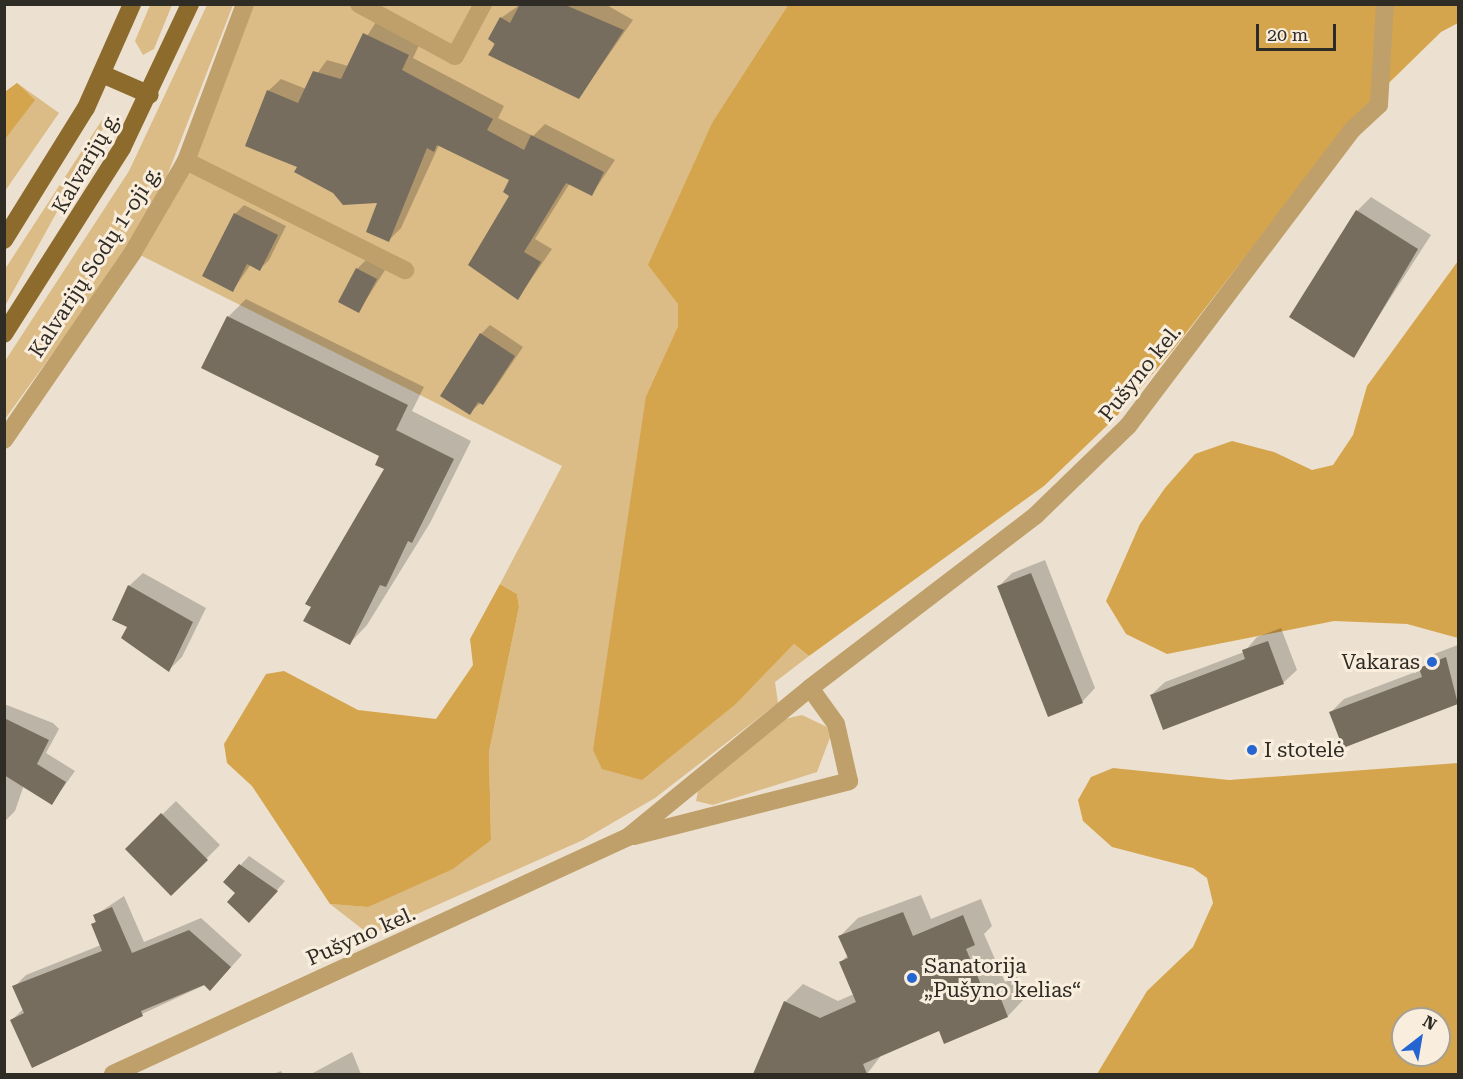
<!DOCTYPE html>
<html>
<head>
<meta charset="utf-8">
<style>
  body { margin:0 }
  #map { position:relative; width:1463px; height:1079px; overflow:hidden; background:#ece1d0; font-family:"Roboto Serif",serif }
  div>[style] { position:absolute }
  .green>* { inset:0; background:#dbbb86 }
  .forest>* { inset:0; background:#d5a54d }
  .shadow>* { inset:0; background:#0003 }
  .building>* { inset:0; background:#776d5e }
  .street>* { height:18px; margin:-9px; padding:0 9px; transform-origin:9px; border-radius:9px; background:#bfa06a }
  .primary>* { height:18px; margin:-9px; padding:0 9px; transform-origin:9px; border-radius:9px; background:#8d6b2c }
  .dots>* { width:16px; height:16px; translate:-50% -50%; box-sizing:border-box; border:3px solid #f9eedd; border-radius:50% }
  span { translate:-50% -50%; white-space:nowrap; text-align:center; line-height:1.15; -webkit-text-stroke:6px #f9eedd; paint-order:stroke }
  .street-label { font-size:21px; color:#2f2b25 }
  .poi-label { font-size:21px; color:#2f2b25 }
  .right { translate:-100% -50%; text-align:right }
  .left { translate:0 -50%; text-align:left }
  .frame { position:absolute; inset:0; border:6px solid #2f2b25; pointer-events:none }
  .north { position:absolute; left:1391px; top:1007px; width:60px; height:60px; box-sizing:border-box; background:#f9eedd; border:2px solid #a8a093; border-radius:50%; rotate:31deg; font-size:16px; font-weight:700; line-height:24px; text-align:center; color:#2f2b25 }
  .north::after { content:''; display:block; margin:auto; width:21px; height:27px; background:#2465d1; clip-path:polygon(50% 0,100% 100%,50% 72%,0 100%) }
  .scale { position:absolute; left:1256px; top:24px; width:80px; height:27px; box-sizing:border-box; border:3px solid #2f2b25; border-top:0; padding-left:8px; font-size:18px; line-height:21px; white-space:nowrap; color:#2f2b25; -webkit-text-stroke:4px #f9eedd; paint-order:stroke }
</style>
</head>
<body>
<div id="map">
  <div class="green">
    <i style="clip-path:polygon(150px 5px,172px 5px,154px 49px,143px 55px,135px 41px)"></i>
    <i style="clip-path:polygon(207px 5px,233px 5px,167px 176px,115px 267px,5px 419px,5px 361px,129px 171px)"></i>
    <i style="clip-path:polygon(254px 5px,788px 5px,713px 121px,667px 284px,678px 304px,678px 326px,646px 396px,737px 703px,794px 644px,809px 656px,775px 682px,778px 703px,655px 798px,583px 840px,370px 935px,330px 904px,368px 907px,491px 840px,489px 752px,519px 607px,517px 594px,500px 584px,562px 466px,140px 255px,193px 154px)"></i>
    <i style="clip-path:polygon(17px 83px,59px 113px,5px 191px,5px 92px)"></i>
    <i style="clip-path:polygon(102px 120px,106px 123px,5px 306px,5px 269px)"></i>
    <i style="clip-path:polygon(802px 715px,827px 727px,831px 735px,817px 772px,713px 805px,696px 801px,699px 786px,785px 719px)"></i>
  </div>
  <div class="forest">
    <i style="clip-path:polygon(788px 5px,1458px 5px,1458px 23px,1441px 32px,1350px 121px,1172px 351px,1116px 417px,1044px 486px,809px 656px,794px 644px,737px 703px,642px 780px,602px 769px,593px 750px,646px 396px,678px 326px,678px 304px,648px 265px,713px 121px)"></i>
    <i style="clip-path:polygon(17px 83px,35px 100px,5px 139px,5px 92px)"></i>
    <i style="clip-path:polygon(1458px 261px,1458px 638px,1407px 624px,1334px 621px,1167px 654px,1126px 634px,1106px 601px,1140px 524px,1165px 488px,1195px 454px,1232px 441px,1274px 452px,1312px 470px,1333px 465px,1353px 435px,1367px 386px)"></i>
    <i style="clip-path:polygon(500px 584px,517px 594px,519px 607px,489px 752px,491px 840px,453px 869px,368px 907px,330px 904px,252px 786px,227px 763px,224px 744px,266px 674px,284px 671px,358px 710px,436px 719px,473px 665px,470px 639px)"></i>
    <i style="clip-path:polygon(evenodd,1458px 763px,1458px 1074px,1097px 1074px,1147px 991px,1193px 947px,1213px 903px,1207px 878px,1193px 868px,1112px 847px,1083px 821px,1078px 800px,1091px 777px,1113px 768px,1229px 780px,1458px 763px,1403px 1019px,1439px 1019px,1439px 1055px,1403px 1055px,1403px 1019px)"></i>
  </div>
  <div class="shadow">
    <i style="clip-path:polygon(521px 4px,605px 4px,633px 20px,579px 97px,491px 54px,501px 18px)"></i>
    <i style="clip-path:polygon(376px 22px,420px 43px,413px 58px,504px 106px,498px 118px,533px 136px,545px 124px,615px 160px,592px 194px,570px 183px,535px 239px,552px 249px,518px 298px,511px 180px,439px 145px,401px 228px,389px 240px,380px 202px,334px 192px,299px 166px,268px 91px,281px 79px,306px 89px,327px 60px,348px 66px)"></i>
    <i style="clip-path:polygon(1371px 197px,1431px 235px,1353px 356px,1357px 211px)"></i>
    <i style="clip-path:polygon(244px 205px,286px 226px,269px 260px,260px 269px,251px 264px,233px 290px,235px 214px)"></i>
    <i style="clip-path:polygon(366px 260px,385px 270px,359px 311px,357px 269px)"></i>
    <i style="clip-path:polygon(246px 299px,424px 387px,412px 411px,471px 441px,430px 523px,367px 625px,350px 643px,386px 469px,381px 456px,228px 317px)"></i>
    <i style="clip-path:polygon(490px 325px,523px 347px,491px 394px,469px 413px,481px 334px)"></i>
    <i style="clip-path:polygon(1045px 560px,1095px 688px,1082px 702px,999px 586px,1012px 573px)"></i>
    <i style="clip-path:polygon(143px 573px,206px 608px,182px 657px,169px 670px,129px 626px,129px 586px)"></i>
    <i style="clip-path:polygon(1281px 628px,1297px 670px,1283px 683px,1151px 695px,1165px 682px,1244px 652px,1257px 637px)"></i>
    <i style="clip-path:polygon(1458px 645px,1458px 703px,1343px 746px,1330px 713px,1344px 699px,1421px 670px,1434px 654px)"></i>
    <i style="clip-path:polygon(4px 704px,53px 723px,59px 729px,46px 753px,75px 771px,52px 803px,24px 785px,15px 811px,4px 822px)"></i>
    <i style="clip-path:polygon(176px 801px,220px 845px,171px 894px,127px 849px)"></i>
    <i style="clip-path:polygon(249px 856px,285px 881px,258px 912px,225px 882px)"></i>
    <i style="clip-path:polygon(921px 895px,931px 919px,981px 899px,992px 926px,984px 934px,1005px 982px,1017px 977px,1025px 998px,1008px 1016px,940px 1029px,883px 1053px,867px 1074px,754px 1074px,785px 1002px,803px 984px,838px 1001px,854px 994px,841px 962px,848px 955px,840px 936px,858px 918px)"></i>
    <i style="clip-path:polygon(124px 896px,144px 942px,201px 918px,242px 955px,222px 977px,142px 1014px,12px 1020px,24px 1008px,14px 987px,26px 975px,101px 945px,94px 916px)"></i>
    <i style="clip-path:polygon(352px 1052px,361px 1074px,311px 1074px)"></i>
    <i style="clip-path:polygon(281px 1071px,283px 1074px,273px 1074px)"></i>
  </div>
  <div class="building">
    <i style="clip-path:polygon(520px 4px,563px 4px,624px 30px,579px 99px,488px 55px,495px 44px,488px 39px,500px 17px,510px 23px)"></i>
    <i style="clip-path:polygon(363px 33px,409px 55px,402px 70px,493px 119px,487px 130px,524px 150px,531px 135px,604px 172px,592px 196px,566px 183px,524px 252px,541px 262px,518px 300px,468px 265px,509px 196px,503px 192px,509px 180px,437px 145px,434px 152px,427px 148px,389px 242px,366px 232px,377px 203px,343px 205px,333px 193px,294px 172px,297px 167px,245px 146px,267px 90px,298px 103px,313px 71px,341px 79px)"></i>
    <i style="clip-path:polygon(1356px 210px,1418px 249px,1354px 358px,1289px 317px)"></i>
    <i style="clip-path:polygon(234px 213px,278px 235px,260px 271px,247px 264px,233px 292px,202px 276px)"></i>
    <i style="clip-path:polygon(356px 268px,377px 279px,359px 313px,338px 302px)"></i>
    <i style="clip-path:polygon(227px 316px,408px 405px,396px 430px,454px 459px,412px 543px,408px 541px,386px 587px,380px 585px,350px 645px,303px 621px,311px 607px,305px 604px,384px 469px,375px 465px,379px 456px,201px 368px)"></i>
    <i style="clip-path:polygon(480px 333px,515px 356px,483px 405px,478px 402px,470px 415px,440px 396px)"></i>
    <i style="clip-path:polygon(1031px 573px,1083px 703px,1048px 717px,997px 586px)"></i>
    <i style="clip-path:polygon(128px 585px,193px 622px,169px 672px,121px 638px,127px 627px,112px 620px)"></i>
    <i style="clip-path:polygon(1268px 641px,1284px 684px,1163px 730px,1150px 695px,1245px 659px,1242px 650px)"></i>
    <i style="clip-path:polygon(1446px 657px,1458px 704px,1343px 748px,1329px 712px,1422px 677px,1419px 668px)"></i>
    <i style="clip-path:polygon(4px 718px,49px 740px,37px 764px,66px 782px,52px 805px,4px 775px)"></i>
    <i style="clip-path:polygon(161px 813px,208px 860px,171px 896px,125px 849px)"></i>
    <i style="clip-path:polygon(239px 864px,278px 891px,249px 923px,227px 902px,235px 893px,223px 882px)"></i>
    <i style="clip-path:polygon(112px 907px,132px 953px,189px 930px,231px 967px,210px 991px,204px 985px,141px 1011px,143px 1016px,32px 1068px,10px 1020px,24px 1013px,12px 986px,102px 951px,91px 924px,96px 922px,93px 915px)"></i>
    <i style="clip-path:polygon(903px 912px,913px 936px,963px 915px,975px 945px,966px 949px,987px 999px,999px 994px,1008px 1017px,944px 1044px,939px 1031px,863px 1064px,867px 1074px,753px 1074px,784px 1001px,820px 1018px,856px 1002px,839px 962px,848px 958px,838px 936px)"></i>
  </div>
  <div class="street">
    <i style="left:359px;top:4px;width:109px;rotate:28.4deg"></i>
    <i style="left:455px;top:56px;width:59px;rotate:-61.7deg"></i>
    <i style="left:186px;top:161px;width:168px;rotate:-69.4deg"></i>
    <i style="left:4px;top:440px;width:228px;rotate:-55.5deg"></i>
    <i style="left:133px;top:252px;width:105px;rotate:-59.8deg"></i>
    <i style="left:186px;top:161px;width:245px;rotate:26.5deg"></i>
    <i style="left:634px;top:836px;width:222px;rotate:-14.3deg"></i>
    <i style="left:849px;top:781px;width:58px;rotate:-102.8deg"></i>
    <i style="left:836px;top:724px;width:44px;rotate:-125.8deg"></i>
    <i style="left:113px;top:1074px;width:567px;rotate:-24.71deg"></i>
    <i style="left:628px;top:837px;width:235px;rotate:-39.3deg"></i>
    <i style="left:810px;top:688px;width:285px;rotate:-37.4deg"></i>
    <i style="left:1036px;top:515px;width:128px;rotate:-44.1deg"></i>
    <i style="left:1128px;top:426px;width:371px;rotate:-52.9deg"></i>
    <i style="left:1352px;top:130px;width:37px;rotate:-43deg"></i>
    <i style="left:1379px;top:105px;width:101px;rotate:-86.6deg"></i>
  </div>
  <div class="primary">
    <i style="left:102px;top:74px;width:52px;rotate:23.6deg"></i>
    <i style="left:4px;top:240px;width:155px;rotate:-58.2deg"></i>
    <i style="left:86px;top:108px;width:114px;rotate:-66.1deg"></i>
    <i style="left:4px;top:334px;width:220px;rotate:-57.6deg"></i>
    <i style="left:122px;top:148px;width:159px;rotate:-64.7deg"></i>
  </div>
  <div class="dots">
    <i style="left:1432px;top:662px;background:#2465d1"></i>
    <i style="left:1252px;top:750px;background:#2465d1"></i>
    <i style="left:912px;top:978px;background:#2465d1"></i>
  </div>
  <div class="street-label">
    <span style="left:86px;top:163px;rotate:-60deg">Kalvarijų g.</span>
    <span style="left:95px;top:262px;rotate:-57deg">Kalvarijų Sodų 1-oji g.</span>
    <span style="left:1140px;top:373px;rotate:-51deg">Pušyno kel.</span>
    <span style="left:361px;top:936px;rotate:-24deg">Pušyno kel.</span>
  </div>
  <div class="poi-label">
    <span class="right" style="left:1420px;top:662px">Vakaras</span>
    <span class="left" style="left:1264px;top:750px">I stotelė</span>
    <span class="left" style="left:924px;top:978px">Sanatorija<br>„Pušyno kelias“</span>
  </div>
  <div class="frame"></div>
  <div class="north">N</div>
  <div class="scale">20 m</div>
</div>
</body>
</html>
